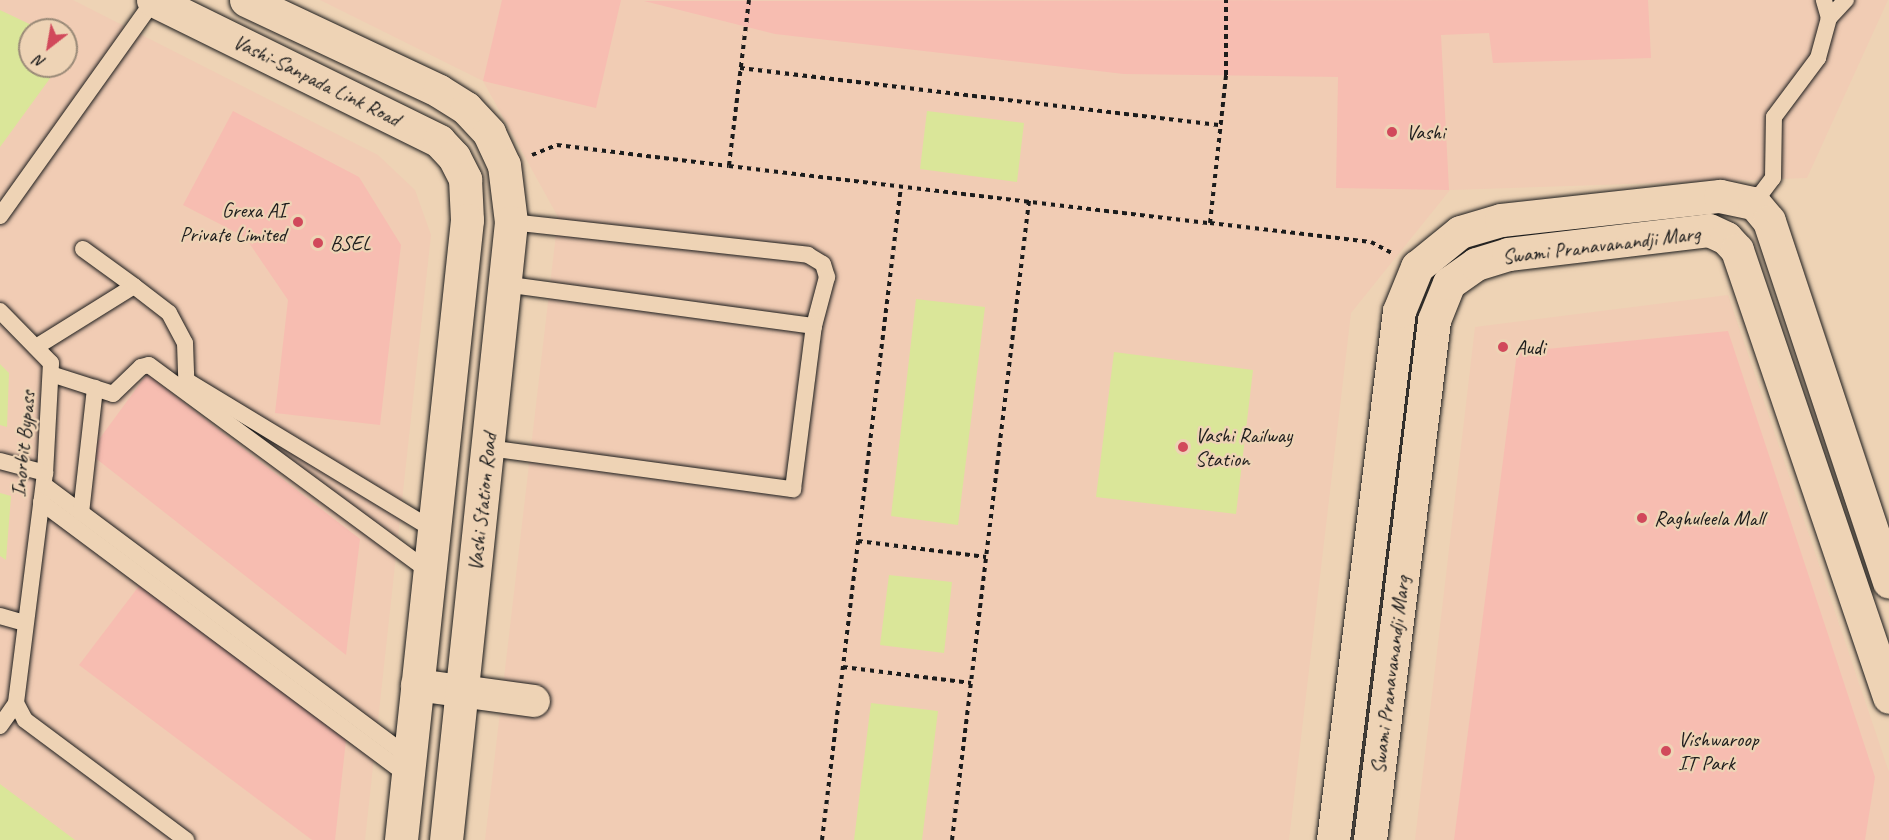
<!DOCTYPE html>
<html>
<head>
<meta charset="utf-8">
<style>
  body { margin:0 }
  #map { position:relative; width:1889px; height:840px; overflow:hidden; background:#eed3b5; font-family:Caveat,sans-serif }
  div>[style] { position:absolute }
  .built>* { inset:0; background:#f1ccb4 }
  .green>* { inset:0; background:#dae699 }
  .building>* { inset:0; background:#f7bdb1 }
  .path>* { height:4px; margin-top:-2px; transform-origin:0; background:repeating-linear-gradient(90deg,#1c1c1c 0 4.5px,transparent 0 9px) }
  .roads { filter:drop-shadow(0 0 2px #1c1c1c) drop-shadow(0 0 2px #1c1c1c) }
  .lane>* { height:16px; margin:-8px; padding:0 8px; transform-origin:8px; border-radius:8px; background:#eed3b5 }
  .street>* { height:32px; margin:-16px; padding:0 16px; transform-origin:16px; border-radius:16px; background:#eed3b5 }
  .secondary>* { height:33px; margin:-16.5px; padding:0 16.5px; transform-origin:16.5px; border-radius:16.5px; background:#eed3b5 }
  .dots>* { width:16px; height:16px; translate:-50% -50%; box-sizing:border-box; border:3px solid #eed3b5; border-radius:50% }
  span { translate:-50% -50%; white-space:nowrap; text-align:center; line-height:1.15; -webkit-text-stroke:4.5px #eed3b5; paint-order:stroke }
  .street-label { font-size:21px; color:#1c1c1c }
  .poi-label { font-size:21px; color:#1c1c1c }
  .left { translate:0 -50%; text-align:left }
  .right { translate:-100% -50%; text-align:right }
  .north { position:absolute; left:18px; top:18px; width:60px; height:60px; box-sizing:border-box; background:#eed3b5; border:2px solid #9a8a78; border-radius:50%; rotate:211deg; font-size:16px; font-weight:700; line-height:24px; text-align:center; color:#1c1c1c }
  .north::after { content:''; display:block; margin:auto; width:21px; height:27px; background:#d1495b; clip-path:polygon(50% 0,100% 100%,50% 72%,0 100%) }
</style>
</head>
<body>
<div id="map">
  <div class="built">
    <i style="clip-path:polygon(evenodd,0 0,73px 0,378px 155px,415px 190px,431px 235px,365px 840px,0 840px,0 0,30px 30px,66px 30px,66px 66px,30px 66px,30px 30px)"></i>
    <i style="clip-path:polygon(320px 0,1888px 0,1807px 178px,1450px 190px,1351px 313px,1289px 840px,485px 840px,558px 217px,483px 81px)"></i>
    <i style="clip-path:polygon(1728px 295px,1889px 772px,1889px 840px,1415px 840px,1475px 327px)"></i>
  </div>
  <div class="green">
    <i style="clip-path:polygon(0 10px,42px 30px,30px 30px,30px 66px,59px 66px,0 147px)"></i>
    <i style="clip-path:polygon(927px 111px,1024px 123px,1017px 182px,920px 169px)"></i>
    <i style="clip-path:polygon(916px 299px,985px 307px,958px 525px,891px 516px)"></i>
    <i style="clip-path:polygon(1114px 352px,1253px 370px,1236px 514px,1096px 497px)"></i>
    <i style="clip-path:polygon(0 364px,9px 373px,7px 427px,0 425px)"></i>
    <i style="clip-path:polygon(0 493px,11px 496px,6px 560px,0 556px)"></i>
    <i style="clip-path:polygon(889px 575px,952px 582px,944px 653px,880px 645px)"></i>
    <i style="clip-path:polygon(871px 703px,938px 711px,922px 840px,854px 840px)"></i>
    <i style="clip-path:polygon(0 784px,75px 840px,0 840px)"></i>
  </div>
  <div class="building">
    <i style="clip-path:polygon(502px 0,621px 0,596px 108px,483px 81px)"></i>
    <i style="clip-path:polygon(1648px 0,1651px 58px,1493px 63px,1489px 33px,1441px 35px,1449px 190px,1336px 188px,1338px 77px,1124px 74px,775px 34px,644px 1px)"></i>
    <i style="clip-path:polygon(233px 111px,359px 177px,401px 245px,380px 425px,275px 413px,288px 300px,245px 237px,183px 205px)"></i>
    <i style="clip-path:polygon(1728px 331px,1875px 777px,1865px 840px,1454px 840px,1517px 352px)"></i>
    <i style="clip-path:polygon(147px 374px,360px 539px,346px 655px,89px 453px)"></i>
    <i style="clip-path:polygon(142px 582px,346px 740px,335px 840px,312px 840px,79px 665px)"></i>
  </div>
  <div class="path">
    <i style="left:749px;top:0;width:167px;rotate:96.9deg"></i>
    <i style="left:729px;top:166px;width:484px;rotate:6.8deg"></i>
    <i style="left:1210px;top:223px;width:149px;rotate:-83.8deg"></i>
    <i style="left:1226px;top:75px;width:75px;rotate:-90deg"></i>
    <i style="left:740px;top:68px;width:484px;rotate:6.8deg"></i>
    <i style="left:532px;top:155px;width:27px;rotate:-22deg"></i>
    <i style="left:557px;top:145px;width:173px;rotate:7deg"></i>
    <i style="left:1210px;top:223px;width:162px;rotate:6.7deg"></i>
    <i style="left:1371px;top:242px;width:24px;rotate:28deg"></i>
    <i style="left:858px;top:541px;width:129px;rotate:7.1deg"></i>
    <i style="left:843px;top:667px;width:129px;rotate:7.1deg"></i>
    <i style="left:822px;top:840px;width:659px;rotate:-83.11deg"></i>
    <i style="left:952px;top:840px;width:644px;rotate:-83.13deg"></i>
  </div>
  <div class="roads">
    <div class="lane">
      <i style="left:1829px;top:18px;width:25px;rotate:-47deg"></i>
      <i style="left:1754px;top:203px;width:31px;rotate:-53deg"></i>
      <i style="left:1773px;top:178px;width:61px;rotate:-89.1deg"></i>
      <i style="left:1774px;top:117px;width:74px;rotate:-53.3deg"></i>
      <i style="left:1818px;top:58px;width:41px;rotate:-74.6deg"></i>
      <i style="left:1829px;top:18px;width:19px;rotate:-106deg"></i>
      <i style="left:0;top:216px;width:265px;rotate:-54.5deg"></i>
      <i style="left:511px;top:222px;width:299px;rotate:6.3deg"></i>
      <i style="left:808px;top:255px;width:17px;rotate:31deg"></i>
      <i style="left:823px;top:264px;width:14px;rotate:73deg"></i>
      <i style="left:827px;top:277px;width:51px;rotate:104.9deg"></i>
      <i style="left:83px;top:249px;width:63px;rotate:36deg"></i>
      <i style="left:0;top:311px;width:73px;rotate:45.6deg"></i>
      <i style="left:51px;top:363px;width:110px;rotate:93.1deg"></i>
      <i style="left:45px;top:473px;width:232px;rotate:97.2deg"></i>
      <i style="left:16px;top:703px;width:19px;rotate:62deg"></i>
      <i style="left:25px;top:720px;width:201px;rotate:36.7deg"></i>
      <i style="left:36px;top:347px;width:115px;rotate:-31.9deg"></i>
      <i style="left:134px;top:286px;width:44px;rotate:37.6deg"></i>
      <i style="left:169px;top:313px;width:34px;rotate:62deg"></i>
      <i style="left:185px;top:343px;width:37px;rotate:88deg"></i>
      <i style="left:186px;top:380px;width:290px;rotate:31.2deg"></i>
      <i style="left:51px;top:374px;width:65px;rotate:17.9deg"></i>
      <i style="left:113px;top:394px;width:39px;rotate:-44deg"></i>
      <i style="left:141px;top:367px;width:8px;rotate:-14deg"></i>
      <i style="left:149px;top:365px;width:349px;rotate:36.4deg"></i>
      <i style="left:488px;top:448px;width:308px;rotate:7.7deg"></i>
      <i style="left:793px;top:489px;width:164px;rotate:-82.7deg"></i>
      <i style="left:814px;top:326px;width:312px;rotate:-172.3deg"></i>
      <i style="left:0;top:461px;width:47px;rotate:14.9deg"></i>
      <i style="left:44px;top:485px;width:457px;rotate:36.7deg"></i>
      <i style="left:41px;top:502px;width:458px;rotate:36.7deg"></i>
      <i style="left:81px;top:513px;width:126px;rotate:-83.6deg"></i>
      <i style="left:0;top:616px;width:26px;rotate:16deg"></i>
      <i style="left:0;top:726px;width:28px;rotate:-55deg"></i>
    </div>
    <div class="street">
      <i style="left:417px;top:685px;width:118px;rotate:7.8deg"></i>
    </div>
    <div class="secondary">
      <i style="left:153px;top:0;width:319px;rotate:26.2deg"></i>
      <i style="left:439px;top:141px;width:22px;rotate:47deg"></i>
      <i style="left:454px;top:157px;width:25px;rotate:63deg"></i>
      <i style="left:465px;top:179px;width:41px;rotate:87.2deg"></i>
      <i style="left:467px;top:220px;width:624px;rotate:96.08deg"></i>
      <i style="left:246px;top:0;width:213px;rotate:25.2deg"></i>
      <i style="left:439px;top:91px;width:32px;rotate:32deg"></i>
      <i style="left:466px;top:108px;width:34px;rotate:47deg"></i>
      <i style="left:489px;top:133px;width:35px;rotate:65deg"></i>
      <i style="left:504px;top:165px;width:57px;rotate:83deg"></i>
      <i style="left:511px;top:222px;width:621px;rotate:96deg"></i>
      <i style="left:1333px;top:840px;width:533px;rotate:-82.89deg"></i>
      <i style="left:1399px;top:311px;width:48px;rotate:-67.8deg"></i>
      <i style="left:1417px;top:267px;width:55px;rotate:-39.1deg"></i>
      <i style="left:1460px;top:232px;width:43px;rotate:-16.3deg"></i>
      <i style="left:1501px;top:220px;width:220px;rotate:-6.3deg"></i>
      <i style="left:1720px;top:196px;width:35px;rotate:12deg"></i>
      <i style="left:1754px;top:203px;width:23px;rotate:50deg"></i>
      <i style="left:1769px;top:221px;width:380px;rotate:71.6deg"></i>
      <i style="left:1370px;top:840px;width:524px;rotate:-82.98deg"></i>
      <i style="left:1434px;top:320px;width:40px;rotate:-68deg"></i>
      <i style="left:1449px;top:283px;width:33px;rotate:-35deg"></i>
      <i style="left:1476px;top:264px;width:34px;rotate:-17deg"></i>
      <i style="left:1508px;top:254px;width:202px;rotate:-6.8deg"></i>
      <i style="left:1709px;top:230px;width:19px;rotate:25deg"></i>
      <i style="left:1726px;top:238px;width:16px;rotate:47deg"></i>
      <i style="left:1737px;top:250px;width:472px;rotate:71.2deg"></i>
    </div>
  </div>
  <div class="dots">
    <i style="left:1392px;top:132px;background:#d1495b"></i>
    <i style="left:298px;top:222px;background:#d1495b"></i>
    <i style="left:318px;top:243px;background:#d1495b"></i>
    <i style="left:1503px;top:347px;background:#d1495b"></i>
    <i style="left:1183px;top:447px;background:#d1495b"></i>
    <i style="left:1642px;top:518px;background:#d1495b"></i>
    <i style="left:1666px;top:751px;background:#d1495b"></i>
  </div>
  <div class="street-label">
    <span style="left:317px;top:80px;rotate:26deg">Vashi-Sanpada Link Road</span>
    <span style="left:1601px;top:245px;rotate:-7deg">Swami Pranavanandji Marg</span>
    <span style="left:23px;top:444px;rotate:-85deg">Inorbit Bypass</span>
    <span style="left:482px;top:502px;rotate:-84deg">Vashi Station Road</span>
    <span style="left:1390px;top:675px;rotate:-83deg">Swami Pranavanandji Marg</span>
  </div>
  <div class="poi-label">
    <span class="left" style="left:1406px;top:132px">Vashi</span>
    <span class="right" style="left:286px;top:222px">Grexa AI<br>Private Limited</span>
    <span class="left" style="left:330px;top:243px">BSEL</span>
    <span class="left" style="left:1515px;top:347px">Audi</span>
    <span class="left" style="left:1195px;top:447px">Vashi Railway<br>Station</span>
    <span class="left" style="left:1654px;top:518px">Raghuleela Mall</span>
    <span class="left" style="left:1678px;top:751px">Vishwaroop<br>IT Park</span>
  </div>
  <div class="north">N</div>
</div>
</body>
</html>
